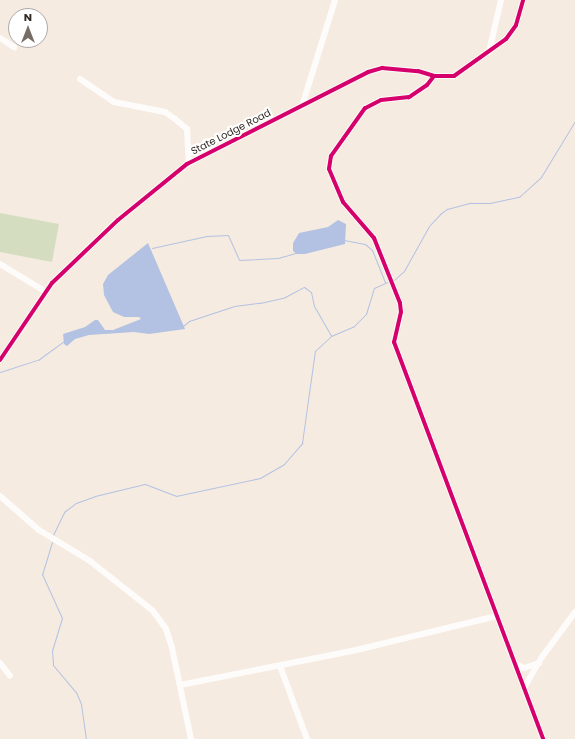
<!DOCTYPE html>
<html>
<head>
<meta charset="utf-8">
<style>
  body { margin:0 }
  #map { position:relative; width:575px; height:739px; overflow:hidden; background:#f6ebe1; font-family:Poppins,sans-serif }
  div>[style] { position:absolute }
  .green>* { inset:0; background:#d5ddc0 }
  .water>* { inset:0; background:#b3c2e2 }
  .stream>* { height:1px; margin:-0.5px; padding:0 0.5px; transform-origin:0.5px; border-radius:0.5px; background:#b3c2e2 }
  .minor>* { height:6px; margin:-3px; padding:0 3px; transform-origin:3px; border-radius:3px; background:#fefcfa }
  .cycleway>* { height:4px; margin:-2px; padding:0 2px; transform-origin:2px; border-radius:2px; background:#d6006c }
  span { translate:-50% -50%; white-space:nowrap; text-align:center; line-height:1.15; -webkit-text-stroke:4px #fff; paint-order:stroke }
  .street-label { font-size:10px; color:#312923 }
  .north { position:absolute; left:8px; top:8px; width:40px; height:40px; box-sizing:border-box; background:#fff; border:1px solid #ada9a7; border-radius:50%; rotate:0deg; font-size:11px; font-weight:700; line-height:16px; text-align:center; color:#312923 }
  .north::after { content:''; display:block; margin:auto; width:14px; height:18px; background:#766d66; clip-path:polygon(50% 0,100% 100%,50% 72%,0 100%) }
</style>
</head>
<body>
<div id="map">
  <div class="green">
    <i style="clip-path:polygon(0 213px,59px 224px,52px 262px,0 252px)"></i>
  </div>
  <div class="water">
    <i style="clip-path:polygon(338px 220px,346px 224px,345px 244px,305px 254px,297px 254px,293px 251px,293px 243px,299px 233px,328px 227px)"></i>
    <i style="clip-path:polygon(148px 243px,185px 329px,149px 334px,134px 332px,89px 335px,75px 339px,67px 346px,64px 344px,63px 334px,85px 327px,95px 320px,98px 320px,105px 330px,113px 330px,141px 319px,139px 317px,124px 317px,113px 312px,104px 295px,103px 284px,108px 275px)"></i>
  </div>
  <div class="stream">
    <i style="left:344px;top:240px;width:21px;rotate:11deg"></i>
    <i style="left:365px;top:244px;width:9px;rotate:41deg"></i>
    <i style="left:372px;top:250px;width:35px;rotate:68deg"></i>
    <i style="left:152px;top:248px;width:56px;rotate:-12.3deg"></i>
    <i style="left:207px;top:236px;width:21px;rotate:-3deg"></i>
    <i style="left:228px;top:235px;width:27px;rotate:66deg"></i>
    <i style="left:239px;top:260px;width:39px;rotate:-3deg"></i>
    <i style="left:278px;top:258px;width:19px;rotate:-16deg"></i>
    <i style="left:394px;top:280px;width:13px;rotate:-42deg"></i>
    <i style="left:404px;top:271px;width:51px;rotate:-60.9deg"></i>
    <i style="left:429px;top:226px;width:16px;rotate:-47deg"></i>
    <i style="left:440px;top:214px;width:9px;rotate:-36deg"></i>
    <i style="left:447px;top:209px;width:24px;rotate:-15deg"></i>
    <i style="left:470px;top:203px;width:20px"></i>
    <i style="left:490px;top:203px;width:30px;rotate:-12deg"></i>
    <i style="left:519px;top:197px;width:30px;rotate:-42deg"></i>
    <i style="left:541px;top:177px;width:66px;rotate:-58.7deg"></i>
    <i style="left:183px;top:326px;width:8px;rotate:-40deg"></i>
    <i style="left:189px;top:321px;width:47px;rotate:-18.4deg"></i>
    <i style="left:234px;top:306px;width:26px;rotate:-7deg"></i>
    <i style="left:260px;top:303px;width:26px;rotate:-13deg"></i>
    <i style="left:285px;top:297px;width:21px;rotate:-28deg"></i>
    <i style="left:304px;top:287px;width:9px;rotate:36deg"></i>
    <i style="left:311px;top:292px;width:14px;rotate:78deg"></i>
    <i style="left:314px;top:306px;width:34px;rotate:60deg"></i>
    <i style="left:331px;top:336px;width:25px;rotate:-23deg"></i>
    <i style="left:354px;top:326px;width:17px;rotate:-45deg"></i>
    <i style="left:366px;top:314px;width:27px;rotate:-73deg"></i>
    <i style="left:374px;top:288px;width:17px;rotate:-24deg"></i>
    <i style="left:0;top:372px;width:40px;rotate:-18deg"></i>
    <i style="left:38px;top:360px;width:32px;rotate:-36deg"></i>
    <i style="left:53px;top:535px;width:25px;rotate:-64deg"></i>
    <i style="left:64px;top:512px;width:15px;rotate:-37deg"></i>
    <i style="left:76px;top:503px;width:20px;rotate:-20deg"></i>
    <i style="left:95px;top:496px;width:51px;rotate:-13.5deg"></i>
    <i style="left:145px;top:484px;width:33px;rotate:21deg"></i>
    <i style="left:176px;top:496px;width:86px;rotate:-12.1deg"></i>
    <i style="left:260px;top:478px;width:28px;rotate:-30deg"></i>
    <i style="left:284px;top:464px;width:28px;rotate:-49deg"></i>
    <i style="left:302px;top:443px;width:93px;rotate:-82deg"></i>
    <i style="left:315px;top:351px;width:22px;rotate:-43deg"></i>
    <i style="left:52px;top:542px;width:34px;rotate:107deg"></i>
    <i style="left:42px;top:574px;width:48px;rotate:65.6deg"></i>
    <i style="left:62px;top:618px;width:34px;rotate:107deg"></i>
    <i style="left:52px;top:650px;width:15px;rotate:86deg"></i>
    <i style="left:53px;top:665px;width:35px;rotate:50deg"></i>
    <i style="left:76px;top:692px;width:13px;rotate:67deg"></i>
    <i style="left:81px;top:704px;width:35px;rotate:82deg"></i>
  </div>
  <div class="minor">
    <i style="left:0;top:38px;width:17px;rotate:33deg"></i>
    <i style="left:489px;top:52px;width:53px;rotate:-77deg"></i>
    <i style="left:434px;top:76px;width:11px;rotate:128deg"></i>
    <i style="left:427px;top:85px;width:22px;rotate:146deg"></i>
    <i style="left:409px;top:97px;width:28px;rotate:174deg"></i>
    <i style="left:381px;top:100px;width:18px;rotate:153deg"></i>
    <i style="left:365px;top:108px;width:59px;rotate:125.3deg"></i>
    <i style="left:331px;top:156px;width:13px;rotate:99deg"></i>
    <i style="left:329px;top:169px;width:36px;rotate:67deg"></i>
    <i style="left:343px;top:202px;width:48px;rotate:49.3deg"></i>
    <i style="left:374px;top:238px;width:70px;rotate:68.2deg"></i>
    <i style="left:400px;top:303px;width:9px;rotate:84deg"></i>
    <i style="left:401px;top:312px;width:31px;rotate:103deg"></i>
    <i style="left:394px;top:342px;width:424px;rotate:69.4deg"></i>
    <i style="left:80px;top:79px;width:41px;rotate:34.1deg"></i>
    <i style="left:114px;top:102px;width:52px;rotate:11.1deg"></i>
    <i style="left:165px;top:112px;width:12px;rotate:35deg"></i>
    <i style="left:175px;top:119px;width:16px;rotate:40deg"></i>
    <i style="left:187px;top:129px;width:34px;rotate:87deg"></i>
    <i style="left:302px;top:106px;width:111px;rotate:-72.7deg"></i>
    <i style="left:0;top:264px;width:54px;rotate:31.3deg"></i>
    <i style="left:0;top:360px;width:93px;rotate:-56deg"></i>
    <i style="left:52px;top:283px;width:91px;rotate:-43.7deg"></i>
    <i style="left:118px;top:220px;width:89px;rotate:-39.1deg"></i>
    <i style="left:187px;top:164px;width:203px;rotate:-26.9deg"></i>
    <i style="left:368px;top:72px;width:15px;rotate:-16deg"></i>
    <i style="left:382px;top:68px;width:36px;rotate:5deg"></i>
    <i style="left:418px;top:71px;width:17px;rotate:17deg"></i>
    <i style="left:434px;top:76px;width:20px"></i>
    <i style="left:454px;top:76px;width:64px;rotate:-35.4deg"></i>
    <i style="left:506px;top:39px;width:17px;rotate:-54deg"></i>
    <i style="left:516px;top:25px;width:26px;rotate:-74deg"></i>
    <i style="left:0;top:496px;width:52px;rotate:41.1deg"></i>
    <i style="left:39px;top:530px;width:60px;rotate:31.3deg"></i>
    <i style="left:90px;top:561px;width:80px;rotate:38.4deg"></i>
    <i style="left:153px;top:611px;width:22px;rotate:54deg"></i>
    <i style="left:166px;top:629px;width:20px;rotate:72deg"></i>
    <i style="left:172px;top:648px;width:93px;rotate:78.2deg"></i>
    <i style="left:0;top:663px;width:16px;rotate:52deg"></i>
    <i style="left:515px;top:664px;width:10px;rotate:24deg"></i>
    <i style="left:524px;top:668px;width:16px;rotate:-18deg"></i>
    <i style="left:280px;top:666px;width:78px;rotate:69.7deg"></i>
    <i style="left:180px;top:685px;width:175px;rotate:-11.2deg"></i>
    <i style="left:352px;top:651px;width:149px;rotate:-13.6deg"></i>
    <i style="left:524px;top:688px;width:36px;rotate:-60deg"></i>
    <i style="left:542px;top:657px;width:56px;rotate:-53.7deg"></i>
  </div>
  <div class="cycleway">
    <i style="left:434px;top:76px;width:11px;rotate:128deg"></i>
    <i style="left:427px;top:85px;width:22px;rotate:146deg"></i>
    <i style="left:409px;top:97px;width:28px;rotate:174deg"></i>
    <i style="left:381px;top:100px;width:18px;rotate:153deg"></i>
    <i style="left:365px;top:108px;width:59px;rotate:125.3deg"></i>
    <i style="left:331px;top:156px;width:13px;rotate:99deg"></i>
    <i style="left:329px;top:169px;width:36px;rotate:67deg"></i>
    <i style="left:343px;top:202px;width:48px;rotate:49.3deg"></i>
    <i style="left:374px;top:238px;width:70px;rotate:68.2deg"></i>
    <i style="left:400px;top:303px;width:9px;rotate:84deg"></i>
    <i style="left:401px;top:312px;width:31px;rotate:103deg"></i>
    <i style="left:394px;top:342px;width:424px;rotate:69.4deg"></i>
    <i style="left:0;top:360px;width:93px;rotate:-56deg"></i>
    <i style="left:52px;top:283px;width:91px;rotate:-43.7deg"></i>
    <i style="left:118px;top:220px;width:89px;rotate:-39.1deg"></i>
    <i style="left:187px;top:164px;width:203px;rotate:-26.9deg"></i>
    <i style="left:368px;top:72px;width:15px;rotate:-16deg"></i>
    <i style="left:382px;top:68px;width:36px;rotate:5deg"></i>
    <i style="left:418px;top:71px;width:17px;rotate:17deg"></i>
    <i style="left:434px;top:76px;width:20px"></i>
    <i style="left:454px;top:76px;width:64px;rotate:-35.4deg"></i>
    <i style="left:506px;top:39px;width:17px;rotate:-54deg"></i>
    <i style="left:516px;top:25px;width:26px;rotate:-74deg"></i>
  </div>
  <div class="street-label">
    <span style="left:231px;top:132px;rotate:-27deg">State Lodge Road</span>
  </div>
  <div class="north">N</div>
</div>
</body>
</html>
